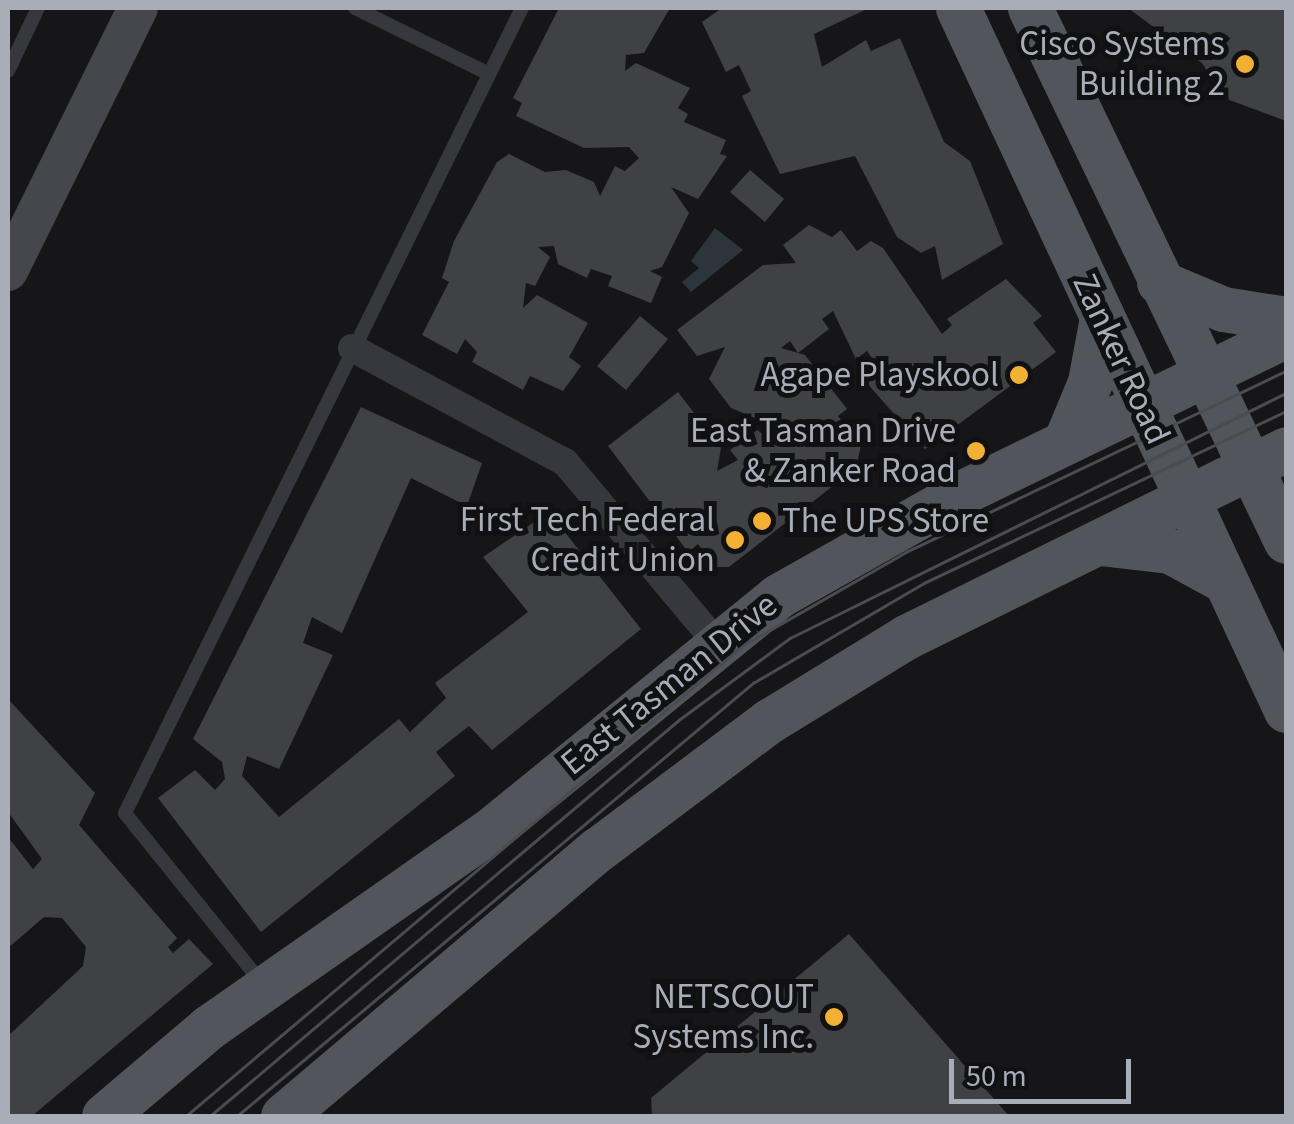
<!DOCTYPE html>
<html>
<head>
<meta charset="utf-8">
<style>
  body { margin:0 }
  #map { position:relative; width:1294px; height:1124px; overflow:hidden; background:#161618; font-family:"Source Sans 3",sans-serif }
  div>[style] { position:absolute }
  .water>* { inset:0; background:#2c353c }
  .building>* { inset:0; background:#404145 }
  .service>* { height:14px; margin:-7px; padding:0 7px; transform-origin:7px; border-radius:7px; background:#37383d }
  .minor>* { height:28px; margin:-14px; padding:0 14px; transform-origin:14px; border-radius:14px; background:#37383d }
  .secondary>* { height:40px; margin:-20px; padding:0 20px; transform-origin:20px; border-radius:20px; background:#45474d }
  .primary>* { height:45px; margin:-22.5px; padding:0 22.5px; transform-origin:22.5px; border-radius:22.5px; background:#53555c }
  .tram>* { height:2.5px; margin:-1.25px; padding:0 1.25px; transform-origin:1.25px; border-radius:1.25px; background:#4a4c52 }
  .dots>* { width:28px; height:28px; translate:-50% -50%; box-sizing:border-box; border:5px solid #111113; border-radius:50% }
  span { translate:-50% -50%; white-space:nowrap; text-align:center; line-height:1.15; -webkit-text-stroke:10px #111113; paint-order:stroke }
  .poi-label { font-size:35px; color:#a8adb8 }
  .right { translate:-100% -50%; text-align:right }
  .left { translate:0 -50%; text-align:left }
  .street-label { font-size:35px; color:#a8adb8 }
  .frame { position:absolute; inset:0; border:10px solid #a8adb8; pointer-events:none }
  .scale { position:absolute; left:949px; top:1059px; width:182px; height:45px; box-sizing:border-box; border:5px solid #a8adb8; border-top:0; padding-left:12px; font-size:30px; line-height:35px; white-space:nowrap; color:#a8adb8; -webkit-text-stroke:8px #111113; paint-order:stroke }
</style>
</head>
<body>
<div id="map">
  <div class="water">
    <i style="clip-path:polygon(715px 228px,743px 250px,691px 292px,682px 282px,699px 268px,691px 261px)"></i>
  </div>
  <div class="building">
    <i style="clip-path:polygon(559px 8px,670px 8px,644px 53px,626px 55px,625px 71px,636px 63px,690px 88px,678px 108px,688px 114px,684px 122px,726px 140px,720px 154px,727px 156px,698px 199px,671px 187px,689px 213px,662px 267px,650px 271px,662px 277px,651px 303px,608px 286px,612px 276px,591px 269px,587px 278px,558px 264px,554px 246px,538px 247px,550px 257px,535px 286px,526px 283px,523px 308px,537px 295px,588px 323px,569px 357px,581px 366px,563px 391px,530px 376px,523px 390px,472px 362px,477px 352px,465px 339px,457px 354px,422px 335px,449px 282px,442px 278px,454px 241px,497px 162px,509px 154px,545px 172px,566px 170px,594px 182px,600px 196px,615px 166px,625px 171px,639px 158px,629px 147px,584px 148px,516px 116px,522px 103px,513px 98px)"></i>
    <i style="clip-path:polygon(722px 8px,869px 8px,814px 34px,822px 67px,866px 40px,871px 51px,900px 38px,944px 142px,970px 161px,1003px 244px,942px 280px,935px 246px,921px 253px,897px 237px,855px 156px,780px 174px,742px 96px,751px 91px,739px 65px,726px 72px,702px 22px)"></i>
    <i style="clip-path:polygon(1128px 8px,1286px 8px,1286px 121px,1224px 98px,1202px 63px)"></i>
    <i style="clip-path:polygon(750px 170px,784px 199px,765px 222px,730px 192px)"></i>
    <i style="clip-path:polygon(809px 225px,832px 237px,841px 230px,857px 251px,871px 241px,883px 248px,942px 334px,952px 325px,947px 319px,1006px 279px,1042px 316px,1033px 323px,1056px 352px,925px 449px,866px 382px,873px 360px,867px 351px,856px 359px,833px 311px,822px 319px,829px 329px,798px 353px,790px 341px,781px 348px,805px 355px,847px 409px,838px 416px,861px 445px,856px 468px,729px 567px,716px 567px,698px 544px,688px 552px,608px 446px,678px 392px,721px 448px,717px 471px,738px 460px,730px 450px,757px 430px,769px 439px,767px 423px,731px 408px,709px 379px,725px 347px,697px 356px,677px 330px,763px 265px,796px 263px,783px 245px)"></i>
    <i style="clip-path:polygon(640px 316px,668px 339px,626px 390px,597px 366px)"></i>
    <i style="clip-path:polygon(361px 407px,482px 463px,467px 506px,411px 478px,342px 633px,312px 617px,303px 643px,333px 655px,279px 769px,247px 756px,242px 776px,279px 817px,399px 719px,410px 732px,446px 698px,435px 683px,528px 612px,483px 557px,549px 512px,641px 629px,492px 750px,469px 726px,436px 752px,455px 776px,261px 932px,158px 798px,195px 770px,215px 790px,225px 779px,222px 762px,193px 739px)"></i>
    <i style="clip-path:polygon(8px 699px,95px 793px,79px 825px,177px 938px,168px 947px,173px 953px,189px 939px,213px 964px,32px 1116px,8px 1116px,8px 1036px,83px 966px,86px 947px,62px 918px,44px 917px,8px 948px,8px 837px,33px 869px,42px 859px,8px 812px)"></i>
    <i style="clip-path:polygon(849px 934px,1009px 1116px,652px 1116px,651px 1098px)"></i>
  </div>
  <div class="service">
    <i style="left:355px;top:8px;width:149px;rotate:26.2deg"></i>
    <i style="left:8px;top:71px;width:70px;rotate:-64.5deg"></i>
    <i style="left:262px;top:983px;width:218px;rotate:-128.9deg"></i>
    <i style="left:125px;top:813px;width:898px;rotate:-63.75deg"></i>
  </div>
  <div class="minor">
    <i style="left:352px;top:348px;width:242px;rotate:28.2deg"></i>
    <i style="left:565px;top:462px;width:234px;rotate:50deg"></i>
  </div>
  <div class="secondary">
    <i style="left:8px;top:271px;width:293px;rotate:-63.7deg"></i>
  </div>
  <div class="primary">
    <i style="left:958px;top:8px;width:775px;rotate:64.96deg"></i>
    <i style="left:1030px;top:8px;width:591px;rotate:64.35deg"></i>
    <i style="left:1159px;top:282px;width:69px;rotate:22.9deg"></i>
    <i style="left:1223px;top:309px;width:64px;rotate:9deg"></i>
    <i style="left:1066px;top:440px;width:63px;rotate:-67.5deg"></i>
    <i style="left:1090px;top:382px;width:65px;rotate:-79.4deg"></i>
    <i style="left:1100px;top:543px;width:70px;rotate:6.5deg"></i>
    <i style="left:1170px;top:551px;width:63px;rotate:28.6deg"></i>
    <i style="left:104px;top:1116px;width:138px;rotate:-40.3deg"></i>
    <i style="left:209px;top:1027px;width:340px;rotate:-35deg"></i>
    <i style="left:488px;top:832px;width:374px;rotate:-39.1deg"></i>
    <i style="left:778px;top:596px;width:208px;rotate:-29.4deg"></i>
    <i style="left:959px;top:494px;width:364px;rotate:-25.9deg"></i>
    <i style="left:283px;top:1116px;width:412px;rotate:-40.3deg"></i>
    <i style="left:597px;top:850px;width:215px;rotate:-36.9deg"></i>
    <i style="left:769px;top:721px;width:161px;rotate:-31.5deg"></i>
    <i style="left:906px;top:637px;width:424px;rotate:-26.3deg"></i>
  </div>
  <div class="tram">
    <i style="left:186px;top:1116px;width:728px;rotate:-40.21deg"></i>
    <i style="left:742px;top:646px;width:189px;rotate:-29.8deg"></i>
    <i style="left:906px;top:552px;width:421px;rotate:-25.5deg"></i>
    <i style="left:210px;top:1116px;width:615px;rotate:-40.19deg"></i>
    <i style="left:680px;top:719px;width:137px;rotate:-36.4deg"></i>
    <i style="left:790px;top:638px;width:553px;rotate:-26.29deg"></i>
    <i style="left:237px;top:1116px;width:674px;rotate:-40deg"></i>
    <i style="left:753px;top:683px;width:198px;rotate:-30.3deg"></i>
    <i style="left:924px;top:583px;width:401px;rotate:-25.4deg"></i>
  </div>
  <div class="dots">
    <i style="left:1245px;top:64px;background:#f2b134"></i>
    <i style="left:1019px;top:375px;background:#f2b134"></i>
    <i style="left:976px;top:451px;background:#f2b134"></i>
    <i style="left:762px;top:521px;background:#f2b134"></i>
    <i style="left:735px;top:540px;background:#f2b134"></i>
    <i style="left:834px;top:1017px;background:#f2b134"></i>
  </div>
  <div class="poi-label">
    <span class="right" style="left:1225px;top:64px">Cisco Systems<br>Building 2</span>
    <span class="right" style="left:999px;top:375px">Agape Playskool</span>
    <span class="right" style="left:956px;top:451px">East Tasman Drive<br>&amp; Zanker Road</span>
    <span class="right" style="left:715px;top:540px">First Tech Federal<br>Credit Union</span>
    <span class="left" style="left:782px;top:521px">The UPS Store</span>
    <span class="right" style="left:814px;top:1017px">NETSCOUT<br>Systems Inc.</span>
  </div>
  <div class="street-label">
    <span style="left:1121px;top:359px;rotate:65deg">Zanker Road</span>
    <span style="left:669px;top:684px;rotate:-39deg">East Tasman Drive</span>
  </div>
  <div class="frame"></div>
  <div class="scale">50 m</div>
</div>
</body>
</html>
